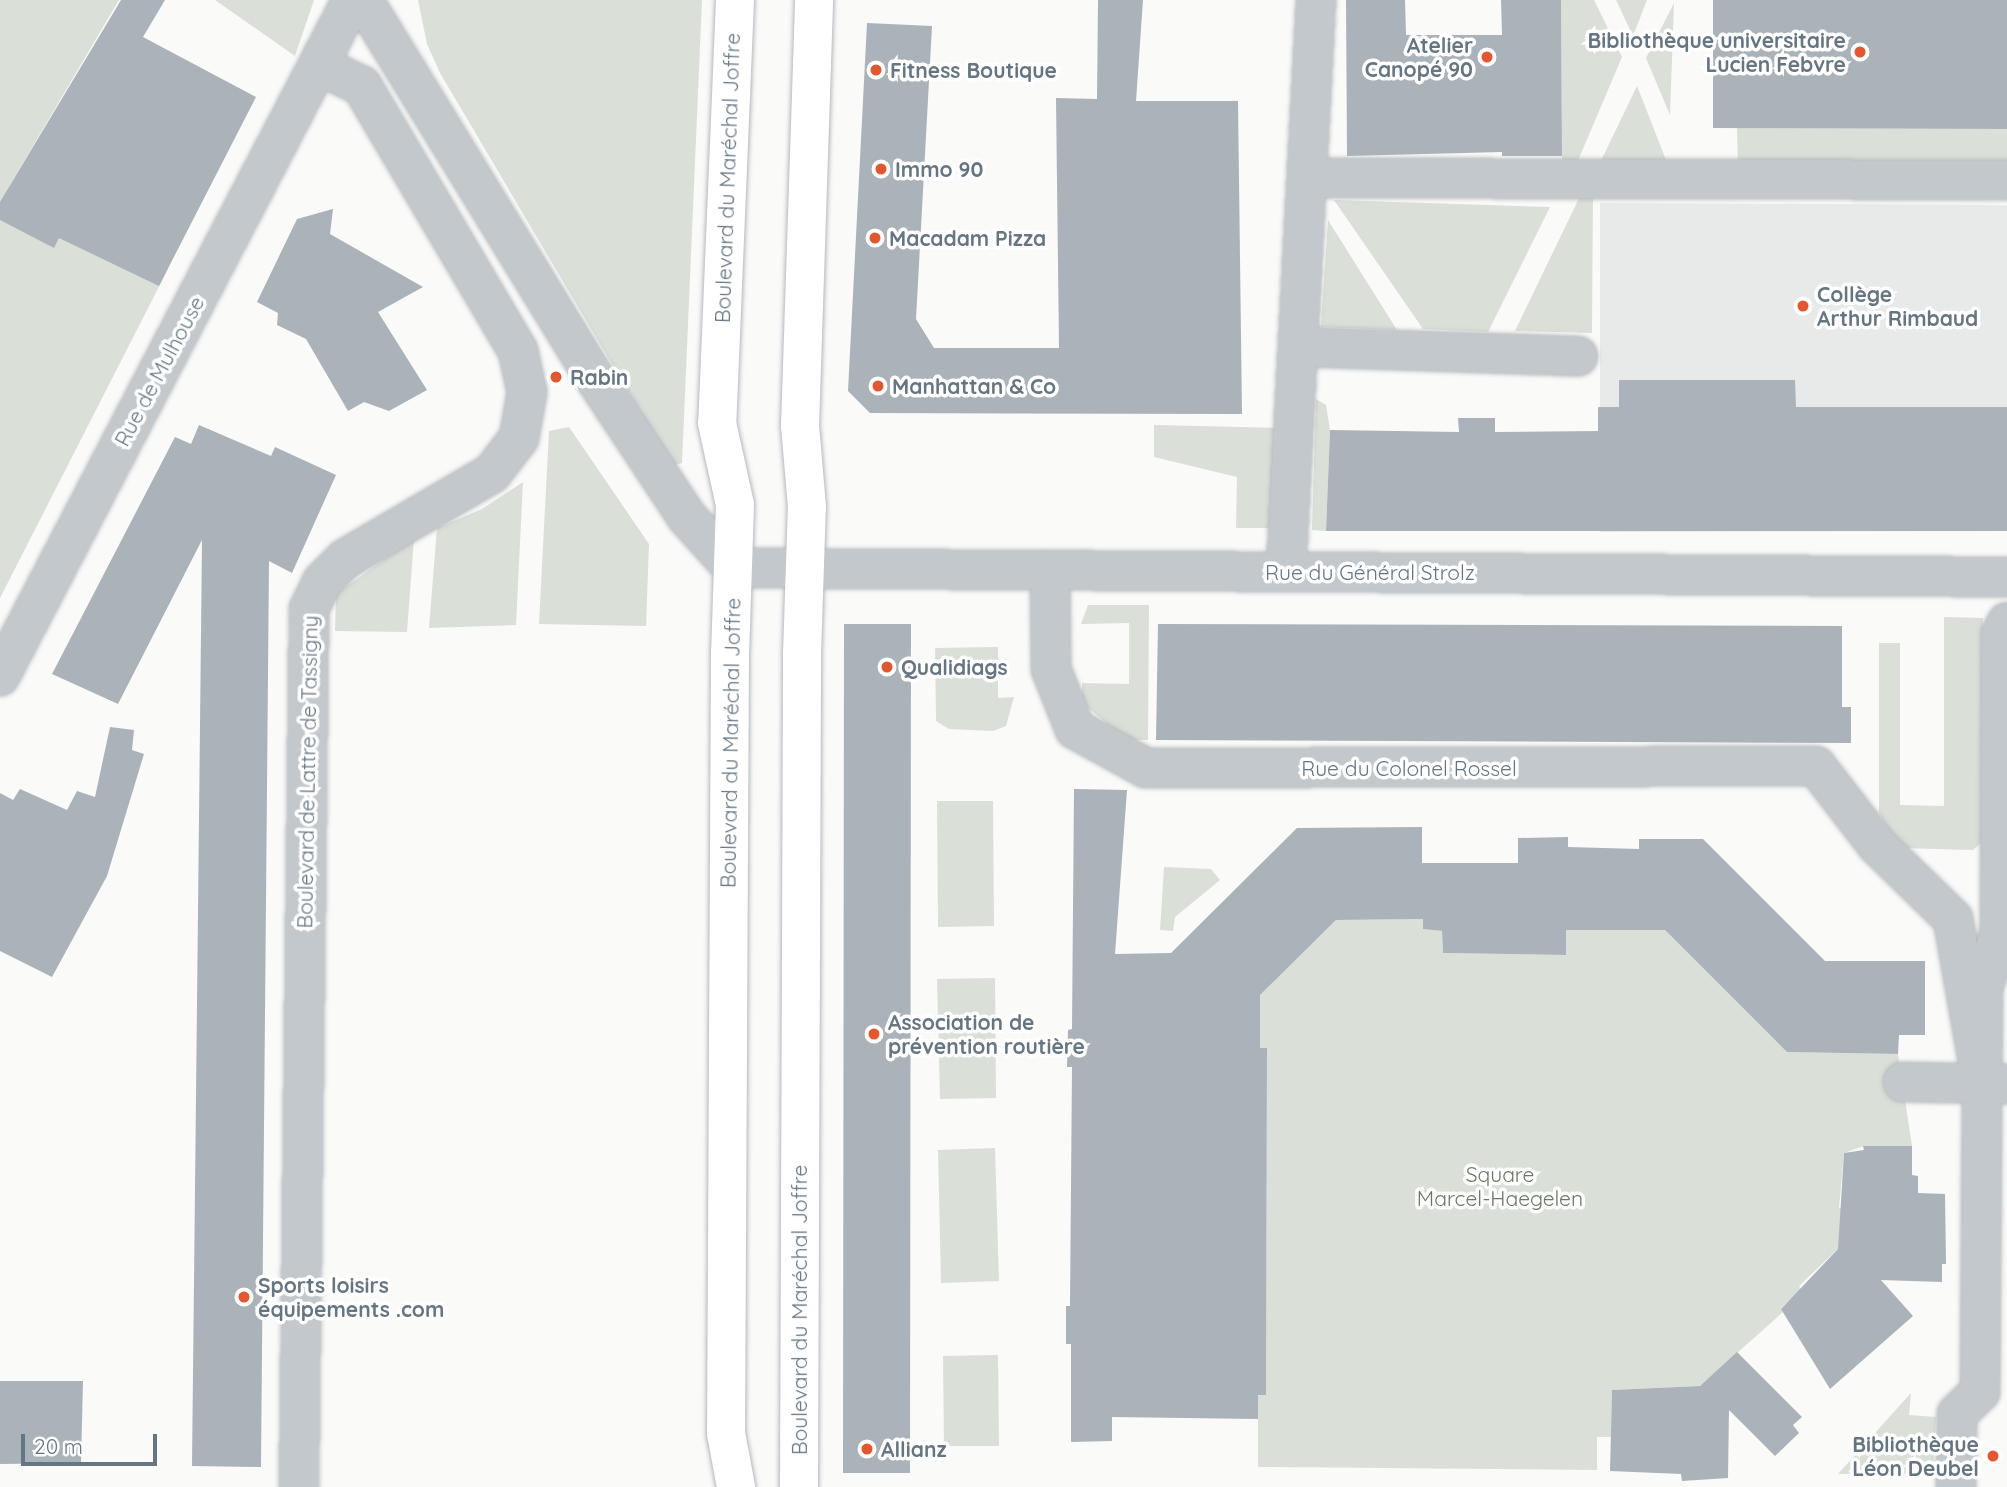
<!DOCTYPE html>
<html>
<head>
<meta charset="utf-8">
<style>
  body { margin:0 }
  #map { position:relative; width:2007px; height:1487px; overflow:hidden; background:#fafaf8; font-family:Quicksand,sans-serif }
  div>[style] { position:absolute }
  .built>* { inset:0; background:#e8e9e9 }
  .green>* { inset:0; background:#dadfd7 }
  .building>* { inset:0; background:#aab3b9 }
  .roads { filter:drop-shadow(0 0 2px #b5babe) drop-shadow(0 0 2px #b5babe) }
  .minor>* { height:38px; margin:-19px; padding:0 19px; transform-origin:19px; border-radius:19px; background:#c3c8cc }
  .major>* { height:38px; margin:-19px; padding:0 19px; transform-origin:19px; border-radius:19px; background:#fff }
  .dots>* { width:19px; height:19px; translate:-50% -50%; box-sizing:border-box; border:4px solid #fff; border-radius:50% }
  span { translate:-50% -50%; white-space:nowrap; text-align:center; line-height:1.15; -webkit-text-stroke:7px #fff; paint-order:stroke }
  .poi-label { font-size:21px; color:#657683; font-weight:700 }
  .right { translate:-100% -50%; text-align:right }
  .left { translate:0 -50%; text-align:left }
  .street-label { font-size:21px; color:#657683 }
  .park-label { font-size:21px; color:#687a64 }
  .scale { position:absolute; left:21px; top:1434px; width:136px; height:32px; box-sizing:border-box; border:4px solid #657683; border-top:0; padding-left:9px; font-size:21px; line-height:24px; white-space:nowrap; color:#657683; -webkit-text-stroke:5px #fff; paint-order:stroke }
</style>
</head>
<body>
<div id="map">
  <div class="built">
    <i style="clip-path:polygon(1600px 203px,2007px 205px,2007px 531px,1600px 532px)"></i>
  </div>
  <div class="green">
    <i style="clip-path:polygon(0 0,119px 0,10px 185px,168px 269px,0 598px)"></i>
    <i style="clip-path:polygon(215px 0,314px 0,295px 56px)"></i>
    <i style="clip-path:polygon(418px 0,702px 0,682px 463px,672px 466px,440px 73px,427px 44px)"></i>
    <i style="clip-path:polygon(1561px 0,1594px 0,1622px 57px,1574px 170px,1564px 169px,1562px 156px)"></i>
    <i style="clip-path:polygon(1616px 0,1647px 0,1633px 36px)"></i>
    <i style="clip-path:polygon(1674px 3px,1670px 115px,1646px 58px)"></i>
    <i style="clip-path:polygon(1637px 86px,1670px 170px,1597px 169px)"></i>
    <i style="clip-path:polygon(1737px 128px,2007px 129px,2007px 170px,1738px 168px)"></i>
    <i style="clip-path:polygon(1593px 187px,1592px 333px,1515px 331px,1584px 188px)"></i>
    <i style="clip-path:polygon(1334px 200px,1550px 207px,1488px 332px,1423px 329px)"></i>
    <i style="clip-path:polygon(1328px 220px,1397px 330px,1321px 327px)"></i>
    <i style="clip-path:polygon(1316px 399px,1326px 405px,1330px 430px,1326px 531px,1312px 530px)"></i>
    <i style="clip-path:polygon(1154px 425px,1283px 428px,1279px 528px,1236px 528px,1237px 477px,1154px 457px)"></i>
    <i style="clip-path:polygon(569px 427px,649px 544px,646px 626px,539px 624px,549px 431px)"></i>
    <i style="clip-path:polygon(523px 482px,516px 625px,429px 628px,437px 528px,482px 509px)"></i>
    <i style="clip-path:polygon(414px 538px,407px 632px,335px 631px,336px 594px)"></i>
    <i style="clip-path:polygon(1088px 605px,1149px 605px,1148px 740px,1127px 740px,1088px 708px,1082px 696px,1082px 683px,1129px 684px,1129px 623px,1081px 624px)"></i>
    <i style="clip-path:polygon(1944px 617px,1983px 618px,1982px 842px,1973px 850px,1899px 848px,1879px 813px,1879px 643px,1900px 643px,1900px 805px,1944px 806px)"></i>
    <i style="clip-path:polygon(998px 647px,998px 698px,1014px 697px,1006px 726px,993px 731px,949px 729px,936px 721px,935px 648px)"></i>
    <i style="clip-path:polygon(993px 801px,994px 926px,938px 927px,937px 801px)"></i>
    <i style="clip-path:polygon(1164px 867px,1211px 869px,1220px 880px,1175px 917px,1173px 931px,1160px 930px)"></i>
    <i style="clip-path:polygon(1423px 919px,1423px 929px,1442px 931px,1443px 953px,1565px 955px,1566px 930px,1665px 930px,1787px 1052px,1898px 1054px,1912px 1146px,1864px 1146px,1844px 1153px,1839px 1208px,1863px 1209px,1863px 1225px,1799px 1286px,1801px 1289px,1781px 1308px,1783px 1312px,1700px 1386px,1612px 1390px,1611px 1437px,1597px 1437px,1597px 1470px,1258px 1467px,1258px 1395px,1266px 1394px,1267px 1048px,1260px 1048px,1260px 995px,1336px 920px)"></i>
    <i style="clip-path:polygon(995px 978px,996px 1098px,940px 1099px,937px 979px)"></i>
    <i style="clip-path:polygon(995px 1148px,999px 1281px,941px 1283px,938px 1150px)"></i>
    <i style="clip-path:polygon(998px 1355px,999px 1446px,944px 1446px,943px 1356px)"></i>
    <i style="clip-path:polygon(1911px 1393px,1909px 1415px,1936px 1417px,1933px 1474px,1838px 1474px)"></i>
  </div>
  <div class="building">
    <i style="clip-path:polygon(121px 0,165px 0,143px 37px,256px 97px,159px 286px,59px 238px,54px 248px,0 220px,0 202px)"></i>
    <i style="clip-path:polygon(1098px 0,1143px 0,1136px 101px,1238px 101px,1242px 414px,870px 413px,848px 391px,867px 23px,932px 26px,916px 319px,934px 348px,1059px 348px,1056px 98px,1097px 99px)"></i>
    <i style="clip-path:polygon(1346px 0,1405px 0,1406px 35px,1502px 35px,1501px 0,1561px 0,1562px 156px,1502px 156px,1502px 152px,1347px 156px)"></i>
    <i style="clip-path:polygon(1713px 0,2007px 0,2007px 129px,1713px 128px)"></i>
    <i style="clip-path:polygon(333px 209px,330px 234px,423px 287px,378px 312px,427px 390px,389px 411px,364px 402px,348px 411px,306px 339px,277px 325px,278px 313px,257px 302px,297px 219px)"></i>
    <i style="clip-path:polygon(1619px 380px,1795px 380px,1796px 407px,2007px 407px,2007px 531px,1326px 531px,1330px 430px,1459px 432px,1458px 418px,1495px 418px,1495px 432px,1598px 431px,1598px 407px,1619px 407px)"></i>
    <i style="clip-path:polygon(199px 425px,271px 456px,275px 447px,336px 475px,292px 573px,269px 561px,261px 1467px,192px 1466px,202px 540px,118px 704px,52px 674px,175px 437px,191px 444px)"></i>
    <i style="clip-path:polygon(844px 624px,911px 624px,910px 1473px,843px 1473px)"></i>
    <i style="clip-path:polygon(1158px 624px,1842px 626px,1842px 707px,1851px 707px,1851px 743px,1156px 740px)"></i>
    <i style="clip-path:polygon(110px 727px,134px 730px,132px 750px,144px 754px,107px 876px,52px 977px,0 951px,0 793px,13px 800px,20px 789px,67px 810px,77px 791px,95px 797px)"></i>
    <i style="clip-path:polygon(1074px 789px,1127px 790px,1115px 954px,1171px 953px,1297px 828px,1422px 827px,1422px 863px,1518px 863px,1518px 838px,1568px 837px,1568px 847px,1639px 849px,1639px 839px,1703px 839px,1825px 961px,1925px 961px,1925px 1035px,1899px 1035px,1898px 1054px,1787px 1052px,1665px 930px,1566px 930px,1566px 955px,1443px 953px,1442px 931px,1423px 929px,1423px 919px,1336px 920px,1260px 995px,1260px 1048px,1267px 1048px,1266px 1395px,1258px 1395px,1258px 1419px,1112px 1417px,1112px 1441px,1071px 1442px,1071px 1344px,1066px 1344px,1066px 1306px,1070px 1306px,1072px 1067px,1067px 1067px,1068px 1030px,1072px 1029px)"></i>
    <i style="clip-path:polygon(1863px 1146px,1912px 1146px,1912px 1175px,1918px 1176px,1918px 1193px,1945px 1194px,1946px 1264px,1942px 1264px,1942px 1282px,1881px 1280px,1913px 1316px,1830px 1389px,1781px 1309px,1838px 1249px,1844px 1153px,1864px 1150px)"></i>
    <i style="clip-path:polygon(1737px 1352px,1802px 1417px,1793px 1425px,1799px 1433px,1775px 1456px,1729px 1410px,1728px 1478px,1682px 1481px,1681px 1474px,1610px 1471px,1612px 1390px,1700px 1386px)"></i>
    <i style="clip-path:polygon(0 1381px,83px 1381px,81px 1463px,0 1464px)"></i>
  </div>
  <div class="roads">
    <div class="minor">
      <i style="left:363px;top:0;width:433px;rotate:58.5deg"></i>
      <i style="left:589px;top:369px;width:178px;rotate:56.5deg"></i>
      <i style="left:687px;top:517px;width:69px;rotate:48deg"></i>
      <i style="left:733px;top:568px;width:1274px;rotate:0.4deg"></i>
      <i style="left:1310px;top:178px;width:697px;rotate:0.16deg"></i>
      <i style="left:1301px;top:347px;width:277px;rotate:1.9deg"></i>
      <i style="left:1050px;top:570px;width:99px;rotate:89.4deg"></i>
      <i style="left:1051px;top:669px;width:65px;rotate:68.2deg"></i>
      <i style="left:1075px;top:729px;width:81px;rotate:28.8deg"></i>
      <i style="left:1146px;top:768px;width:670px;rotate:-0.17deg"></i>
      <i style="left:1816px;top:766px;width:100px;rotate:52.3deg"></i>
      <i style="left:1877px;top:845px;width:106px;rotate:44.2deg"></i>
      <i style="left:1953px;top:919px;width:168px;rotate:80deg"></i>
      <i style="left:1286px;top:572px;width:573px;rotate:-87deg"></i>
      <i style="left:0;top:676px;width:762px;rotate:-62.49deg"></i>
      <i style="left:1903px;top:1082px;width:103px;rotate:1.1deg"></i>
      <i style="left:299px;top:1487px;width:878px;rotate:-89.35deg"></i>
      <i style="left:309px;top:609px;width:30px;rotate:-64deg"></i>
      <i style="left:322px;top:582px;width:33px;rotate:-45deg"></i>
      <i style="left:345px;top:559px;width:170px;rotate:-30.3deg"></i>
      <i style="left:492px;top:473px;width:44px;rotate:-52.4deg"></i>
      <i style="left:519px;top:438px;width:47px;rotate:-80.1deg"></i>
      <i style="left:527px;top:392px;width:42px;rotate:-102.4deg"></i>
      <i style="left:518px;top:351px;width:308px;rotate:-120.5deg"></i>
      <i style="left:362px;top:86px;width:48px;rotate:-154deg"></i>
      <i style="left:1956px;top:1487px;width:73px;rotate:-89.2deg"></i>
      <i style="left:1957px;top:1414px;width:32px;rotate:-44deg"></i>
      <i style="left:1980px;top:1392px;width:404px;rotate:-89.6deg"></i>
      <i style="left:1983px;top:988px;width:59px;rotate:-73.4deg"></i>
      <i style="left:2000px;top:931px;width:297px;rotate:-89.8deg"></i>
      <i style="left:2001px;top:634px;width:13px;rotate:-63deg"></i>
    </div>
    <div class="major">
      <i style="left:735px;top:0;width:423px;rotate:92.4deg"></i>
      <i style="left:717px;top:423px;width:84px;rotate:77.6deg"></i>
      <i style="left:735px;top:505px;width:147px;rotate:91.9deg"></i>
      <i style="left:730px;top:652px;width:781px;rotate:90.29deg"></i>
      <i style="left:726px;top:1433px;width:55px;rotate:79.5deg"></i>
      <i style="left:799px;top:1487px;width:833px;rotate:-89.79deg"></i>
      <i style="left:802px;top:654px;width:147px;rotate:-88.1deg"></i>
      <i style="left:807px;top:507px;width:81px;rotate:-94.9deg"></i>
      <i style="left:800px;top:426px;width:426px;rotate:-88.1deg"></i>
    </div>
  </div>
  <div class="dots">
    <i style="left:1860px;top:52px;background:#e4572e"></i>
    <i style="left:1487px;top:57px;background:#e4572e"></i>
    <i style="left:876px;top:70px;background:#e4572e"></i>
    <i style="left:881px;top:169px;background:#e4572e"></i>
    <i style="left:875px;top:238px;background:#e4572e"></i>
    <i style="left:1803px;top:306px;background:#e4572e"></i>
    <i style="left:556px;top:377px;background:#e4572e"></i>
    <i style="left:878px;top:386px;background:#e4572e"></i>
    <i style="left:887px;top:667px;background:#e4572e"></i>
    <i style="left:874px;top:1034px;background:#e4572e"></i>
    <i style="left:244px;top:1297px;background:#e4572e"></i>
    <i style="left:867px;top:1449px;background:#e4572e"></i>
    <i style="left:1993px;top:1456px;background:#e4572e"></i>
  </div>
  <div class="poi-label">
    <span class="right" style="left:1846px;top:52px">Bibliothèque universitaire<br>Lucien Febvre</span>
    <span class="right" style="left:1473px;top:57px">Atelier<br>Canopé 90</span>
    <span class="left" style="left:890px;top:70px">Fitness Boutique</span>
    <span class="left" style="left:895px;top:169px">Immo 90</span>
    <span class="left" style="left:889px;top:238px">Macadam Pizza</span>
    <span class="left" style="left:1817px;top:306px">Collège<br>Arthur Rimbaud</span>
    <span class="left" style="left:570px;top:377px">Rabin</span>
    <span class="left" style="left:892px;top:386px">Manhattan &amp; Co</span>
    <span class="left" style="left:901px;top:667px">Qualidiags</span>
    <span class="left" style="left:888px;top:1034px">Association de<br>prévention routière</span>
    <span class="left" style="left:258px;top:1297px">Sports loisirs<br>équipements .com</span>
    <span class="right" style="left:1979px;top:1456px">Bibliothèque<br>Léon Deubel</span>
    <span class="left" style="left:881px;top:1449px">Allianz</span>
  </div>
  <div class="street-label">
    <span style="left:727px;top:178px;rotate:-88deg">Boulevard du Maréchal Joffre</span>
    <span style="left:159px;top:371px;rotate:-62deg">Rue de Mulhouse</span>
    <span style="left:1370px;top:572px">Rue du Général Strolz</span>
    <span style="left:730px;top:743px;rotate:-89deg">Boulevard du Maréchal Joffre</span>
    <span style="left:1409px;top:768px">Rue du Colonel Rossel</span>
    <span style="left:307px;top:772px;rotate:-89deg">Boulevard de Lattre de Tassigny</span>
    <span style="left:799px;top:1310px;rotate:-90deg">Boulevard du Maréchal Joffre</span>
  </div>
  <div class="park-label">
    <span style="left:1500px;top:1186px">Square<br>Marcel-Haegelen</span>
  </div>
  <div class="scale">20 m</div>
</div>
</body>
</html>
